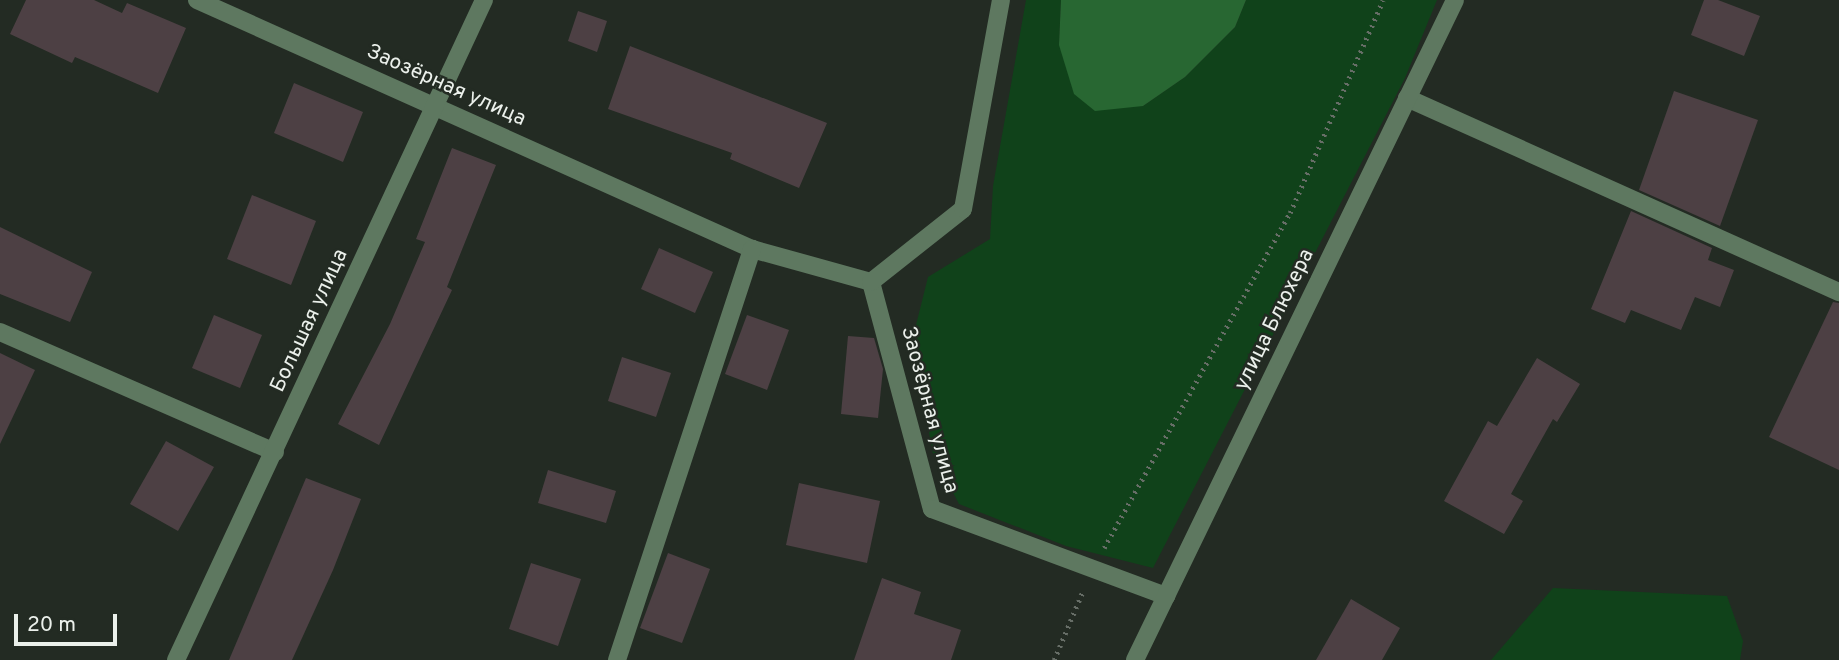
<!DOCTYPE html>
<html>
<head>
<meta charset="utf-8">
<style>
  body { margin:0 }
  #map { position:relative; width:1839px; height:660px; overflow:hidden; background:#232b23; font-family:Overpass,sans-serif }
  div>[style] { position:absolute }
  .green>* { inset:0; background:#10421a }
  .water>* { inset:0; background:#286732 }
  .building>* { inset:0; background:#4d4044 }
  .path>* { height:4.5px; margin-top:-2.25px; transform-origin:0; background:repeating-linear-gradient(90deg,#676e67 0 2px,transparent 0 7px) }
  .minor>* { height:18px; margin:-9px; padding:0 9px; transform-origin:9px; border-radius:9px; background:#5e7860 }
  span { translate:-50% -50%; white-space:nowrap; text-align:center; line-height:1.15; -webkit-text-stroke:5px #232b23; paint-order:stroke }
  .street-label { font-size:21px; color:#ebf0eb }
  .scale { position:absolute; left:14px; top:614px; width:103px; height:32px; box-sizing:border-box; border:4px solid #ebf0eb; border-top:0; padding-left:9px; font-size:21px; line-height:24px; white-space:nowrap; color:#ebf0eb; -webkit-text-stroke:5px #232b23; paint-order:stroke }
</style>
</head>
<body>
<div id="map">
  <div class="green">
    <i style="clip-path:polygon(1026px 0,1061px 0,1059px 45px,1143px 106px,1185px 77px,1235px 27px,1246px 0,1437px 0,1405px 78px,1153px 568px,1066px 546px,959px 504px,933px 454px,912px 341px,928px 277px,990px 239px,993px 186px)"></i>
    <i style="clip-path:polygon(1553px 588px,1727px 596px,1743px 641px,1740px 660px,1491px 660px)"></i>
  </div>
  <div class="water">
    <i style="clip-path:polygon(1061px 0,1246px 0,1235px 27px,1185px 77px,1143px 106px,1095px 111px,1074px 94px,1059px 45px)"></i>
  </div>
  <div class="building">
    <i style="clip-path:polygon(26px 0,94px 0,122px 13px,127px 3px,186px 28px,158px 93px,75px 57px,72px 63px,10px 34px)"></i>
    <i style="clip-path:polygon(1704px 0,1718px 0,1760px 16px,1744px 56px,1691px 35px)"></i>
    <i style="clip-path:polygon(578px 11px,607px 21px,597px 52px,568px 41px)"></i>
    <i style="clip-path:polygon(630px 46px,827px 123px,799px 188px,730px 159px,732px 153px,608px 109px)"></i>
    <i style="clip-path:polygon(294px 83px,363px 112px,343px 162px,274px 133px)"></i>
    <i style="clip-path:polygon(1674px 91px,1758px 120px,1720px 226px,1639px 190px)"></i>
    <i style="clip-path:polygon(452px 148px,496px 165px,447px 287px,452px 290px,379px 445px,338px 424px,390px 324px,425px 242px,416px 239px)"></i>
    <i style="clip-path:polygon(252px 195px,316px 221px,291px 285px,227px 259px)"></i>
    <i style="clip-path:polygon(1631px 211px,1712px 248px,1708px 260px,1734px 270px,1720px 307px,1695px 297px,1681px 330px,1631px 310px,1625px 323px,1591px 309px)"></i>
    <i style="clip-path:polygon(0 227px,92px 272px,70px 322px,0 294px)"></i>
    <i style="clip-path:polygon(659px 248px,713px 272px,695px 313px,641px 289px)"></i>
    <i style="clip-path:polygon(1833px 302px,1839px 303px,1839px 470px,1769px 437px)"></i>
    <i style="clip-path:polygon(214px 315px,262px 335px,240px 388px,192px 368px)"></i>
    <i style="clip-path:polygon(747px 315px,789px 330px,767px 390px,725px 374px)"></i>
    <i style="clip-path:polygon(848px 336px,874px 338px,883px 369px,878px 418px,841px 414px)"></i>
    <i style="clip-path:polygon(0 353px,35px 370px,0 444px)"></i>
    <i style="clip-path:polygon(622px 357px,671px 373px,656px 417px,608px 401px)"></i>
    <i style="clip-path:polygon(1537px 358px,1580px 384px,1557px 422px,1553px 419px,1511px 494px,1523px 501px,1504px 534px,1444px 501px,1488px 421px,1497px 426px)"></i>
    <i style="clip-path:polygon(166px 441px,214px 467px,178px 531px,130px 504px)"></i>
    <i style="clip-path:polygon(548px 470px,616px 491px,606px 523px,538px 503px)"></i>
    <i style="clip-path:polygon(306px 478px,361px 499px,333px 570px,292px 660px,229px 660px)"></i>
    <i style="clip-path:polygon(799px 483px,880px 501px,867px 563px,786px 545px)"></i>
    <i style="clip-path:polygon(668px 553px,710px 569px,682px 643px,640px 628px)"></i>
    <i style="clip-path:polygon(531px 563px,581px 579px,558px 646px,509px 629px)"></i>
    <i style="clip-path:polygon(882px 578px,921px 592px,914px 614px,961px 630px,951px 660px,854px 660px)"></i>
    <i style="clip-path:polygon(1351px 599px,1400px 628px,1382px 660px,1316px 660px)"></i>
  </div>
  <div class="path">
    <i style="left:1104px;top:548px;width:383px;rotate:-61deg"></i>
    <i style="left:1290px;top:213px;width:232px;rotate:-66.4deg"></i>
    <i style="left:1054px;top:660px;width:73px;rotate:-67.3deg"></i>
  </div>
  <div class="minor">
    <i style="left:197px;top:0;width:608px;rotate:24.16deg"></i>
    <i style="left:752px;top:249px;width:123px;rotate:15.5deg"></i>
    <i style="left:871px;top:282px;width:235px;rotate:75deg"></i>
    <i style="left:932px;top:509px;width:250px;rotate:20.4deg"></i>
    <i style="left:1407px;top:98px;width:474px;rotate:24.2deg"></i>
    <i style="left:871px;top:282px;width:117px;rotate:-38.4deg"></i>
    <i style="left:963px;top:209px;width:212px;rotate:-79.7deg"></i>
    <i style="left:0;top:332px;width:300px;rotate:23.6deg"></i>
    <i style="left:176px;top:660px;width:728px;rotate:-64.98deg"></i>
    <i style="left:617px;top:660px;width:433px;rotate:-71.8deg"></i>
    <i style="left:1135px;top:660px;width:733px;rotate:-64.13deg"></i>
  </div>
  <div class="street-label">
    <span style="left:446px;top:86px;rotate:24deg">Заозёрная улица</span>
    <span style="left:1275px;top:320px;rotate:-64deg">улица Блюхера</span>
    <span style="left:310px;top:321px;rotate:-65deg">Большая улица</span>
    <span style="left:929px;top:410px;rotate:75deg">Заозёрная улица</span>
  </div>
  <div class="scale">20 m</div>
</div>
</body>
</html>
